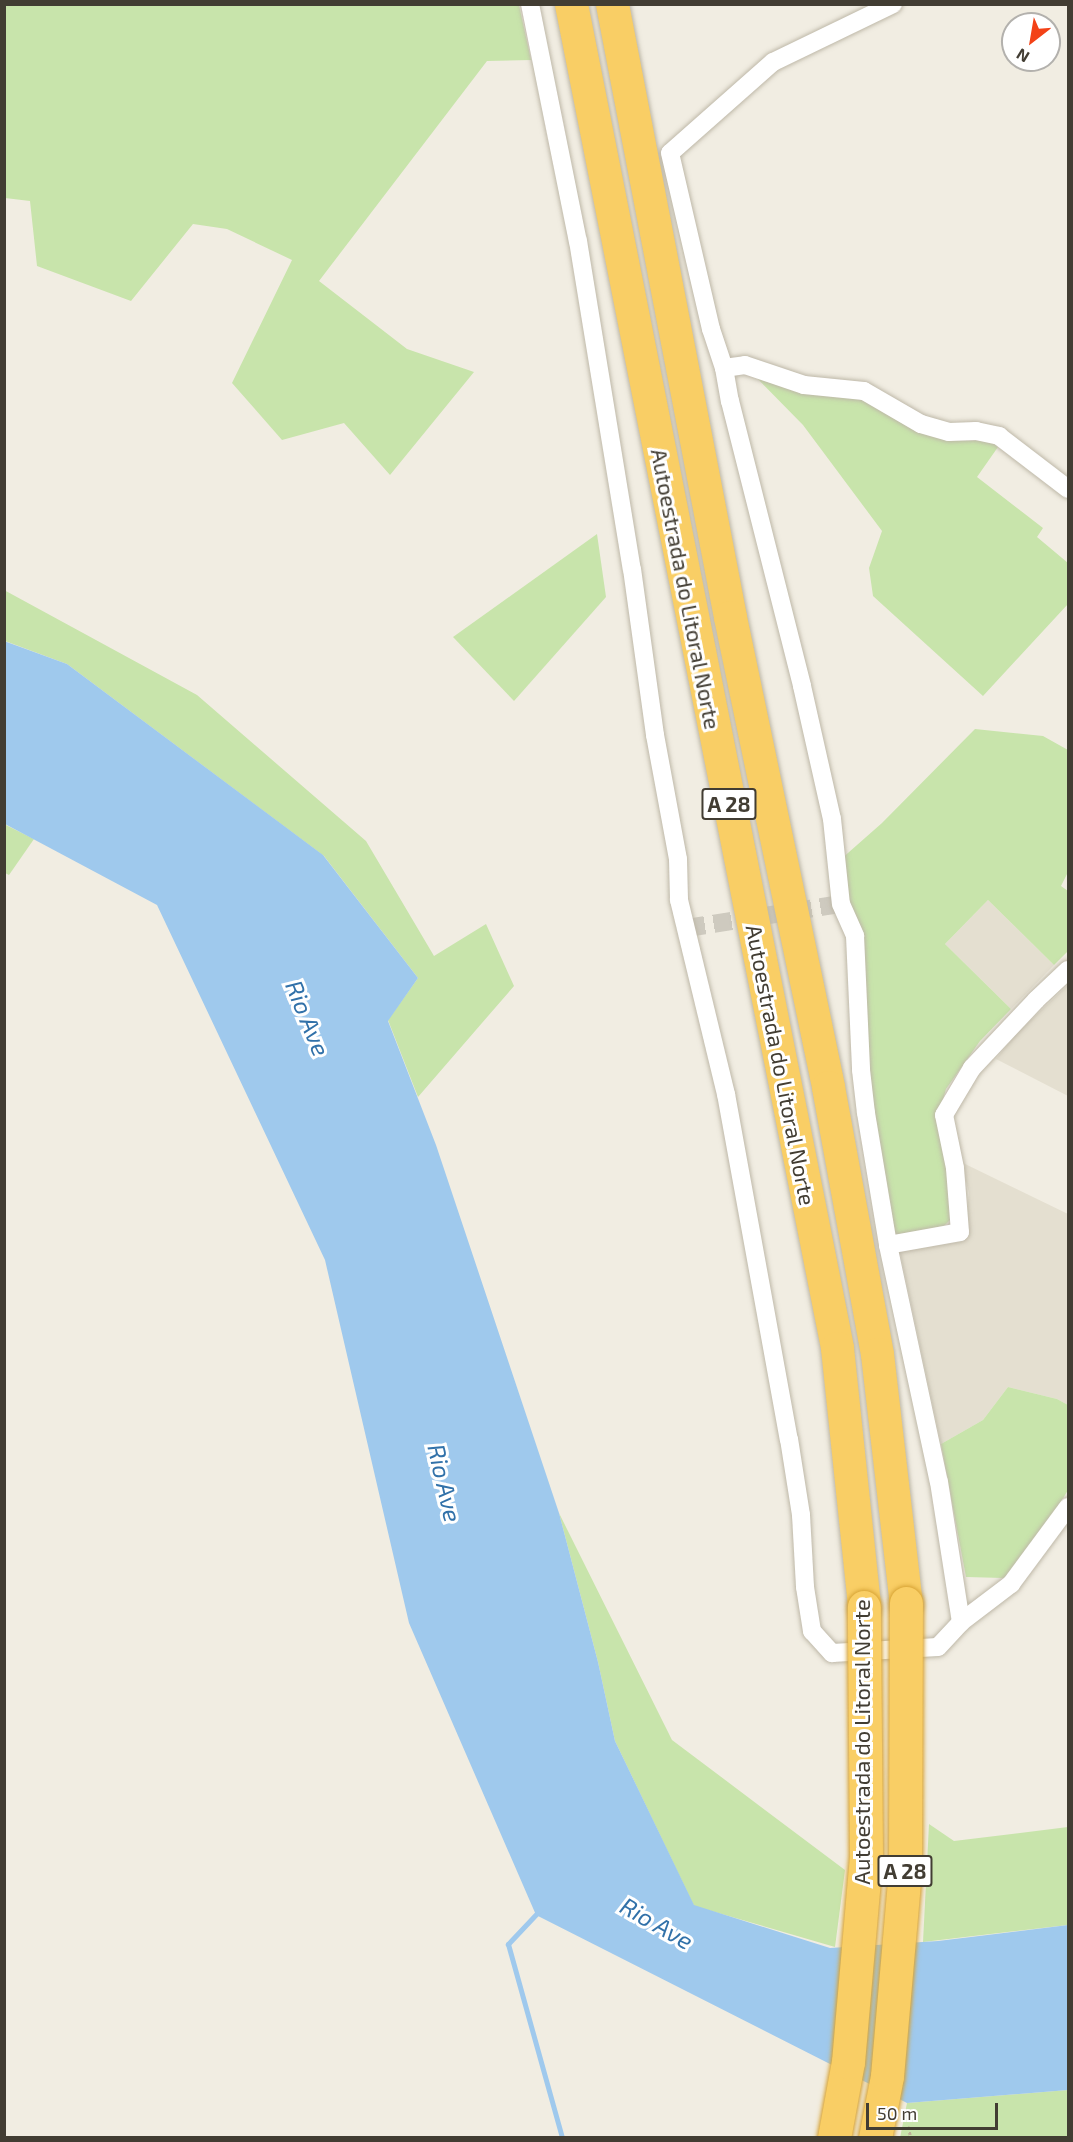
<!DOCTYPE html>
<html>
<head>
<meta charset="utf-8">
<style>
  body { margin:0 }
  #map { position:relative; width:1073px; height:2142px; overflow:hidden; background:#f1ede2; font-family:"Exo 2",sans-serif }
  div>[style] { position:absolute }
  .residential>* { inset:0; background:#e4dfd0 }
  .green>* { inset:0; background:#c8e4ab }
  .water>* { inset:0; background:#9fc9ed }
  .stream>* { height:5px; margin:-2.5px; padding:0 2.5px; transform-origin:2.5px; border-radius:2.5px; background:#9fc9ed }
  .street-tunnel>* { height:18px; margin-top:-9px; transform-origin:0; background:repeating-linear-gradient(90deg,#cecabf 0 18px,transparent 0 27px) }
  .path>* { height:3px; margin-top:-1.5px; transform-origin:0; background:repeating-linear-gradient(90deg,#bdb197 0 3px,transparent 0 6px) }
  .roads { filter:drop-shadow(0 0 2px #beb8a8) drop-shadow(0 0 2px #beb8a8) }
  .street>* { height:18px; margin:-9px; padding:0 9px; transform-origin:9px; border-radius:9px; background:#fff }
  .highway>* { height:33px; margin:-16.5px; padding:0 16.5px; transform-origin:16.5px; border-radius:16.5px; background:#f9ce65 }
  .bridges { filter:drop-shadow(0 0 2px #d7a335) drop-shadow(0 0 2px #d7a335) }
  .highway-bridge>* { height:33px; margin:-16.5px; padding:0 16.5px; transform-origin:16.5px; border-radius:16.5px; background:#f9ce65 }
  span { translate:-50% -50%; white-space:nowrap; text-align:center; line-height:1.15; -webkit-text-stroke:6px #fff; paint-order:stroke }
  .shield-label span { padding:2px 4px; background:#fff; border:2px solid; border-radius:4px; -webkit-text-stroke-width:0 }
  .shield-label { font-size:21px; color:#423d33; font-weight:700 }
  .street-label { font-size:22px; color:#423d33 }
  .water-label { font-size:24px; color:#3171a9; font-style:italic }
  .frame { position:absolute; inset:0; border:6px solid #423d33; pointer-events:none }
  .north { position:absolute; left:1001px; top:12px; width:60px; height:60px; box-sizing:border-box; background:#fff; border:2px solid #b3b1ad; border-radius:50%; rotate:211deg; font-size:16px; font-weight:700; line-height:24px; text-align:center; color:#423d33 }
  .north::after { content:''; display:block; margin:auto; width:21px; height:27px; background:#f34217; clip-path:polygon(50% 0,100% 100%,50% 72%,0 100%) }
  .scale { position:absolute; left:866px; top:2103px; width:132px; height:27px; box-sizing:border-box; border:3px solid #423d33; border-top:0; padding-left:8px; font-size:18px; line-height:21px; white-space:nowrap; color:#423d33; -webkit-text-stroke:4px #fff; paint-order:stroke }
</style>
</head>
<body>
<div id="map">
  <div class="residential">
    <i style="clip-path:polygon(988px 900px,1054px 965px,1011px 1009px,945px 944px)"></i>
    <i style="clip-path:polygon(1068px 985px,1068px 1096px,996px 1059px,1016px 1034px)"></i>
    <i style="clip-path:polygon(961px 1162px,1068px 1214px,1068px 1405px,1057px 1399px,1008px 1387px,983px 1420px,941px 1444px,900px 1252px,964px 1241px,969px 1193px)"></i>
  </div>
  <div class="green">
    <i style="clip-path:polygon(5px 4px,519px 5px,531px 60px,487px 61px,319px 281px,407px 349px,474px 372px,390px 475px,344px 423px,282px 440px,232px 383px,292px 260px,227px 229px,193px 224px,131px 301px,37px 266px,30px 201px,5px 198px)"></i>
    <i style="clip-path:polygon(751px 372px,871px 402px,920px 430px,944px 440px,990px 441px,998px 447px,977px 477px,1043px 528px,1037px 537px,1068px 563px,1068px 604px,983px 696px,873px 596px,869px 568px,882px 531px,803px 425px)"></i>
    <i style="clip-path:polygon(597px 534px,606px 597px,514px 701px,453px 637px)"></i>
    <i style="clip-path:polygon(4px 590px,197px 695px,366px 841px,434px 956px,486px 924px,514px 986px,418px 1097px,388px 1020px,418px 978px,324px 856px,67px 664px,5px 641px)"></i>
    <i style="clip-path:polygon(975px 729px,1043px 736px,1068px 750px,1068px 872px,1061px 886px,1068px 891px,1068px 951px,1054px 965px,988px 900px,945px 944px,1011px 1009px,980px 1041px,946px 1089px,938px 1117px,950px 1172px,952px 1218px,939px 1231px,900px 1238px,890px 1231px,871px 1123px,863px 981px,864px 938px,847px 906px,840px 860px,882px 823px)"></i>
    <i style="clip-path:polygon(4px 824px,34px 839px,9px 875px,5px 873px)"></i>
    <i style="clip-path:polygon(1008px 1387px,1057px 1399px,1068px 1405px,1068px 1490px,1045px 1529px,1012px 1572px,1004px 1578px,966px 1577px,941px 1444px,983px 1420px)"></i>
    <i style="clip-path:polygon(559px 1513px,672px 1740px,845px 1870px,835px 1947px,694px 1906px,615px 1741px,598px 1662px)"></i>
    <i style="clip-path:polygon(929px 1824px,954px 1841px,1068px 1827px,1068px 1925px,923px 1942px)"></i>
    <i style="clip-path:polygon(1068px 2090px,1068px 2137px,900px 2138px,907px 2103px)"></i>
  </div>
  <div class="water">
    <i style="clip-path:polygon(4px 641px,67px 664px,323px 855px,418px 978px,388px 1021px,436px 1145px,559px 1513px,598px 1662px,615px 1741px,694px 1905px,830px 1948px,938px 1941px,1068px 1925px,1068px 2090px,907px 2103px,536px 1915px,409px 1623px,325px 1260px,157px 905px,5px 824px)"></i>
  </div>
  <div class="stream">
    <i style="left:540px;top:1910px;width:47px;rotate:133.3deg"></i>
    <i style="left:508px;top:1944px;width:201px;rotate:74.4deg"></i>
  </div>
  <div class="street-tunnel">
    <i style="left:687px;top:928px;width:156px;rotate:-8.9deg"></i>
  </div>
  <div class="path">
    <i style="left:908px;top:2126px;width:12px;rotate:76deg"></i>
  </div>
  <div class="roads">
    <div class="street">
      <i style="left:530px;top:4px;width:242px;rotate:78.6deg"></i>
      <i style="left:578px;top:241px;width:332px;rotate:80.7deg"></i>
      <i style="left:632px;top:569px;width:168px;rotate:82.1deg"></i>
      <i style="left:655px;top:735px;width:126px;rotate:79.5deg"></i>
      <i style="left:678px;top:859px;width:41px;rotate:88.6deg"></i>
      <i style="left:679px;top:900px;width:200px;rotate:76.4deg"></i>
      <i style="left:726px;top:1094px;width:351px;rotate:79.7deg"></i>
      <i style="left:789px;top:1439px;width:77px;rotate:81deg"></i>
      <i style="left:801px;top:1515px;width:72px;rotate:86.8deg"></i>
      <i style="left:805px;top:1587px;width:45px;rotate:81deg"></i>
      <i style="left:812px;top:1631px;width:30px;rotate:48deg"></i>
      <i style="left:832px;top:1653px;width:106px;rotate:-3.2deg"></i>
      <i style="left:938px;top:1647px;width:34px;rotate:-47deg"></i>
      <i style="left:961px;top:1622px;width:63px;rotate:-37.2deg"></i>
      <i style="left:1011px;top:1584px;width:96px;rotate:-53.5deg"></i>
      <i style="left:893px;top:4px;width:133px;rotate:154.2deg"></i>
      <i style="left:773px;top:62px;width:137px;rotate:138.5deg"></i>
      <i style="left:670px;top:153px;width:181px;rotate:76.9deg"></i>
      <i style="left:711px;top:329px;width:41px;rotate:71.6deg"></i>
      <i style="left:724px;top:368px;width:34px;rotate:80deg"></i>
      <i style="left:730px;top:401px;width:294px;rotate:75.8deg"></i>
      <i style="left:802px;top:686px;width:136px;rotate:77.3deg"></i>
      <i style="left:832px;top:819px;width:85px;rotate:84deg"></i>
      <i style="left:841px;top:904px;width:35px;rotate:66deg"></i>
      <i style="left:855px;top:936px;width:134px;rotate:87.4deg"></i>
      <i style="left:861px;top:1070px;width:43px;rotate:83.4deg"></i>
      <i style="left:866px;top:1113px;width:134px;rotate:80.5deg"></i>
      <i style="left:888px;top:1245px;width:242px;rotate:77.9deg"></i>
      <i style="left:939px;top:1482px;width:142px;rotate:81.1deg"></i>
      <i style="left:724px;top:368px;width:21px;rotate:-8deg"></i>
      <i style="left:745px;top:365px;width:62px;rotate:18.7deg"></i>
      <i style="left:804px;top:385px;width:60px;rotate:5.7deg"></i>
      <i style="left:864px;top:391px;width:66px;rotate:30.1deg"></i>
      <i style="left:921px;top:424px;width:29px;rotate:16deg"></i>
      <i style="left:949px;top:432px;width:27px;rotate:-2deg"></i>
      <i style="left:976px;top:431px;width:24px;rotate:12deg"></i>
      <i style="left:999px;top:436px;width:87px;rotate:37.5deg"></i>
      <i style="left:888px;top:1245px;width:73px;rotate:-10.2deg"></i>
      <i style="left:960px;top:1232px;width:64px;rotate:-94.5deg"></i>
      <i style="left:955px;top:1168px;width:54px;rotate:-101.7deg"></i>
      <i style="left:944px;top:1115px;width:55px;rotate:-59.2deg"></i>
      <i style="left:972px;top:1068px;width:93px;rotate:-46.7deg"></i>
      <i style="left:1036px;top:1000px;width:44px;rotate:-43.2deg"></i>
    </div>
    <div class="highway">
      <i style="left:571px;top:4px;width:1370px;rotate:78.8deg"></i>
      <i style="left:837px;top:1348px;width:260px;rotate:84deg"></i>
      <i style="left:612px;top:4px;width:624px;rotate:79.1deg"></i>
      <i style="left:730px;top:617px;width:480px;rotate:78.2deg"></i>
      <i style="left:828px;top:1087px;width:271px;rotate:79.6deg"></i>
      <i style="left:877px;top:1354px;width:251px;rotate:83.4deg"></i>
    </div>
  </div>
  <div class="bridges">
    <div class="highway-bridge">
      <i style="left:834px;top:2138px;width:77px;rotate:-79.6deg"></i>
      <i style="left:848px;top:2062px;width:206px;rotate:-85deg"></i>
      <i style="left:866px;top:1857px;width:250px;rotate:-90.5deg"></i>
      <i style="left:875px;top:2138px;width:63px;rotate:-79deg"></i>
      <i style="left:887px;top:2076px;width:208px;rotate:-85deg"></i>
      <i style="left:905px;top:1869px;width:266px;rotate:-89.8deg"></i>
    </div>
  </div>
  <div class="shield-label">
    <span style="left:729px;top:804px">A 28</span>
    <span style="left:905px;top:1871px">A 28</span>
  </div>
  <div class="street-label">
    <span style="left:686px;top:589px;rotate:79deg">Autoestrada do Litoral Norte</span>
    <span style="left:781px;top:1065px;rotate:79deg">Autoestrada do Litoral Norte</span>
    <span style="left:862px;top:1742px;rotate:-90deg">Autoestrada do Litoral Norte</span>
  </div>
  <div class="water-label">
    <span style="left:308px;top:1018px;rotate:68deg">Rio Ave</span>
    <span style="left:445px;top:1483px;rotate:77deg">Rio Ave</span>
    <span style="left:657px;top:1923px;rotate:30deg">Rio Ave</span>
  </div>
  <div class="frame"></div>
  <div class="north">N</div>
  <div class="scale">50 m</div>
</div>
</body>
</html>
